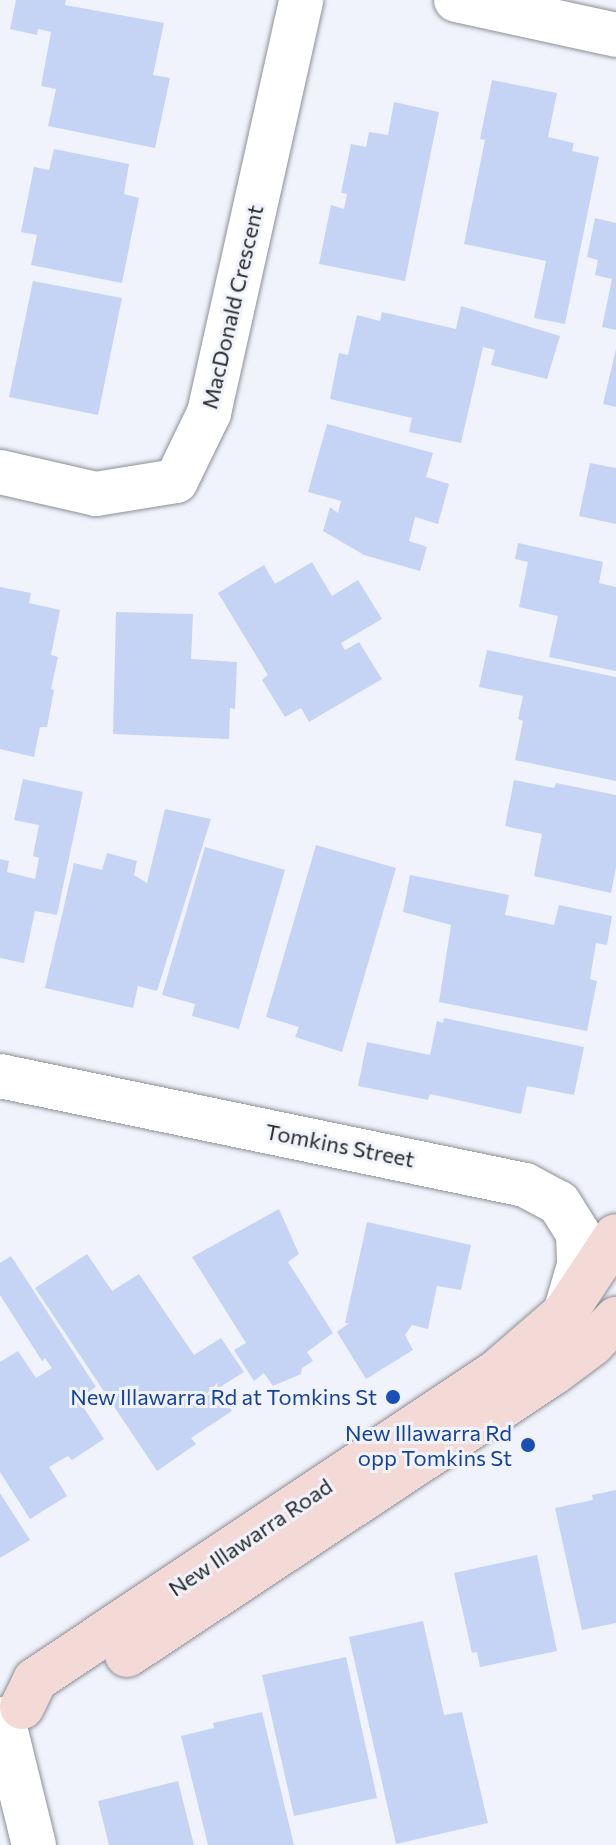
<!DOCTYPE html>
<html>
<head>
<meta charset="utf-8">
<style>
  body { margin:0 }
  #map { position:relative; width:616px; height:1845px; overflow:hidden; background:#f0f3fb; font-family:Commissioner,sans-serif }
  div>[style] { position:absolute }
  .building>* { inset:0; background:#c5d4f4 }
  .roads { filter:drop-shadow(0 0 2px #8d9097) drop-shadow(0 0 2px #8d9097) }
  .street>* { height:44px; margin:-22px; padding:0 22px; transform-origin:22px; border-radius:22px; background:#fff }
  .secondary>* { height:44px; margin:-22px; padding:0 22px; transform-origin:22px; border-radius:22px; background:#f4dad6 }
  .dots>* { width:22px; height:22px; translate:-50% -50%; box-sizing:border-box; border:4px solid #f0f3fb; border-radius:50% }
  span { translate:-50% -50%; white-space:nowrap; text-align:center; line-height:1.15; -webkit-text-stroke:6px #f0f3fb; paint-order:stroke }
  .street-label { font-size:22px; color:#27282b }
  .transit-label { font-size:22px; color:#164399 }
  .right { translate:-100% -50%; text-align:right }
</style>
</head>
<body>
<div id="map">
  <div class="building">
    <i style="clip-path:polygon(16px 0,66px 0,65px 5px,164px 23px,153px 75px,170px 78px,155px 148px,48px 126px,56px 89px,41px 86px,51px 32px,38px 29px,37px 35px,10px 29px)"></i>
    <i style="clip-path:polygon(492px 80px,557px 93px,548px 137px,574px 143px,572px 151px,599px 157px,565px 324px,534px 318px,546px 261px,464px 244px,485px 140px,480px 139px)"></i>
    <i style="clip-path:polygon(394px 102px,439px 112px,405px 281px,319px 264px,331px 205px,344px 209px,347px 194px,341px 193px,351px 144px,366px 147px,369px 132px,388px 135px)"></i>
    <i style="clip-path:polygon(54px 149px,129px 164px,124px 194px,139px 198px,122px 283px,31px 265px,37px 235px,21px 232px,34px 167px,49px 170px)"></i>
    <i style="clip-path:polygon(595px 218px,616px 223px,616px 330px,602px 327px,612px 279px,595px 275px,598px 260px,587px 257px)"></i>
    <i style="clip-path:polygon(33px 281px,122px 298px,98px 415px,9px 397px)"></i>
    <i style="clip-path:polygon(461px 306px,560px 336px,547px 379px,491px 365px,495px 350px,483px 347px,461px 443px,409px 432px,412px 418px,330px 399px,339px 353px,348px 355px,357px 315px,380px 321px,382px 312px,456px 329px)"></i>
    <i style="clip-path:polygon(616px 349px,616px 407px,603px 404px)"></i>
    <i style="clip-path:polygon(327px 424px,433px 453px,426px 477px,449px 484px,438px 524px,415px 517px,409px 541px,427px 547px,420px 571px,364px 555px,323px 531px,330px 507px,338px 513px,341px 501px,308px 492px)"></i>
    <i style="clip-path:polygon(590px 463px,616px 468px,616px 524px,579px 516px)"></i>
    <i style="clip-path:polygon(518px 543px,603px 562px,599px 583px,616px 587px,616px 671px,549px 657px,558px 616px,519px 607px,528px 562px,515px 559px)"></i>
    <i style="clip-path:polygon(312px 562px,332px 596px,358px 580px,382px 619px,341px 643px,345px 650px,359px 642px,382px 679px,309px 722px,301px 708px,285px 717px,262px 680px,268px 675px,218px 593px,264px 565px,275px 584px)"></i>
    <i style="clip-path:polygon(0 587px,31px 593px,29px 603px,60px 610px,51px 655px,58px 657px,51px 689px,54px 690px,47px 727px,40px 727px,34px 757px,0 749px)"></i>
    <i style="clip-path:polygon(116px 612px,193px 614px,191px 659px,237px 662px,235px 709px,230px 708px,229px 739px,113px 734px)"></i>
    <i style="clip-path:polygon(487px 650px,616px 677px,616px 781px,515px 760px,523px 721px,518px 719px,523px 696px,479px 687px)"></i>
    <i style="clip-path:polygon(23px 779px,83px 792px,57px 915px,35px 911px,24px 963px,0 958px,0 859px,9px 861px,7px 872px,35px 879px,39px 858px,33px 856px,39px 825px,14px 820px)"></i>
    <i style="clip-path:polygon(514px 780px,554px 788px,556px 783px,616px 795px,616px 867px,611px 893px,534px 876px,542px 834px,505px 826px)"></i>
    <i style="clip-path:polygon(165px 809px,211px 819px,157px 991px,138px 986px,133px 1008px,45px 988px,74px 863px,102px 870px,107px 853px,137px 861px,134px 875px,147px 883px)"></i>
    <i style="clip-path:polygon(316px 845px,396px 868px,342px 1052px,295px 1037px,299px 1027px,266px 1017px)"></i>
    <i style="clip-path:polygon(205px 847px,285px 870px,239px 1029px,192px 1016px,195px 1004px,162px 995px)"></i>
    <i style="clip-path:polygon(410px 875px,509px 895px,505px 915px,554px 925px,559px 905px,612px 916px,607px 945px,596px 943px,590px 979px,597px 981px,587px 1031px,439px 1002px,451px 925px,403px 912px)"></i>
    <i style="clip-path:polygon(444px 1018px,584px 1047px,574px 1095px,527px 1086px,521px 1114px,430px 1094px,428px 1100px,358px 1086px,367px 1042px,430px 1055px,437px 1021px,443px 1023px)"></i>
    <i style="clip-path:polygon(279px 1209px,299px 1254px,288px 1262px,333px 1333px,307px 1352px,313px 1361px,302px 1368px,301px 1374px,273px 1386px,264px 1373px,254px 1381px,234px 1350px,246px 1343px,192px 1257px)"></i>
    <i style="clip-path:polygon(367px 1222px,471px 1245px,461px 1290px,437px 1286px,428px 1329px,412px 1325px,405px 1335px,413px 1350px,366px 1379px,337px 1332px,349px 1323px,345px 1323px)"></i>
    <i style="clip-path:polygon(87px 1254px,112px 1291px,139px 1274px,194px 1355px,221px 1338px,244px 1372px,217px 1389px,232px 1411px,191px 1438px,196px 1444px,157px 1471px,35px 1288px)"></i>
    <i style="clip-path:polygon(11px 1256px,96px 1387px,78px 1399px,104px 1439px,72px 1460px,68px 1456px,49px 1467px,67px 1496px,30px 1519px,0 1472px,0 1362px,18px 1351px,36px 1378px,52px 1368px,45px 1358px,42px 1361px,0 1295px,0 1263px)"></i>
    <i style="clip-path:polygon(616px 1490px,616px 1623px,582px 1630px,555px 1508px,593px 1500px,592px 1495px)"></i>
    <i style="clip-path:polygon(0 1493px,30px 1540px,0 1558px)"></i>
    <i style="clip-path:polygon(537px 1555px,557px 1651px,480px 1667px,477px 1652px,472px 1653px,454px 1573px)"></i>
    <i style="clip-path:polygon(423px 1621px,444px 1715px,462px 1712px,488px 1823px,396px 1844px,349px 1637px)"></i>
    <i style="clip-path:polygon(346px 1657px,377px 1798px,294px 1816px,262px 1675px)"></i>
    <i style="clip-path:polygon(262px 1712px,294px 1845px,208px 1845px,181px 1736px,214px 1728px,213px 1723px)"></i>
    <i style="clip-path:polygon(178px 1781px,194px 1845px,109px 1845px,98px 1801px)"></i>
  </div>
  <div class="roads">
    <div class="street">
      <i style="left:456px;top:0;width:164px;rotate:12.3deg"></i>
      <i style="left:0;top:472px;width:98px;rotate:12.9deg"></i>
      <i style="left:96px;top:494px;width:81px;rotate:-9.2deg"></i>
      <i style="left:176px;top:481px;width:76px;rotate:-64.1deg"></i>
      <i style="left:209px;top:413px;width:423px;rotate:-77.4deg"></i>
      <i style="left:0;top:1076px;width:536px;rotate:11.73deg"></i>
      <i style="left:525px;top:1185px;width:38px;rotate:28deg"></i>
      <i style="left:559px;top:1203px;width:36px;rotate:58deg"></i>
      <i style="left:578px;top:1233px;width:32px;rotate:88deg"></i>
      <i style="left:579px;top:1265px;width:47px;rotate:106.1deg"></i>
      <i style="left:3px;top:1719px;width:130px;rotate:76.2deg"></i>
    </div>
    <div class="secondary">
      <i style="left:127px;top:1655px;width:511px;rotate:-33.5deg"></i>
      <i style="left:553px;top:1373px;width:49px;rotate:-36.6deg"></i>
      <i style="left:592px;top:1344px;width:35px;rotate:-46deg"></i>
      <i style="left:22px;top:1707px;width:30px;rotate:-64deg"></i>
      <i style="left:35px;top:1680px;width:557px;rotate:-33.72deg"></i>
      <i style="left:498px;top:1371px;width:89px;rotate:-40.9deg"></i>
      <i style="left:565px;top:1313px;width:92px;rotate:-56.5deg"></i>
    </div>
  </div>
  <div class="dots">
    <i style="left:393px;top:1397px;background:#1a4fb4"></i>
    <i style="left:528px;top:1445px;background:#1a4fb4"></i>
  </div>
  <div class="street-label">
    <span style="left:232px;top:307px;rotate:-77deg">MacDonald Crescent</span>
    <span style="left:340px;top:1145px;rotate:11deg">Tomkins Street</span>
    <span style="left:250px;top:1537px;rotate:-34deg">New Illawarra Road</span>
  </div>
  <div class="transit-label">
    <span class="right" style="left:377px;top:1397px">New Illawarra Rd at Tomkins St</span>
    <span class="right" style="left:512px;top:1445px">New Illawarra Rd<br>opp Tomkins St</span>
  </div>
</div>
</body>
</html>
